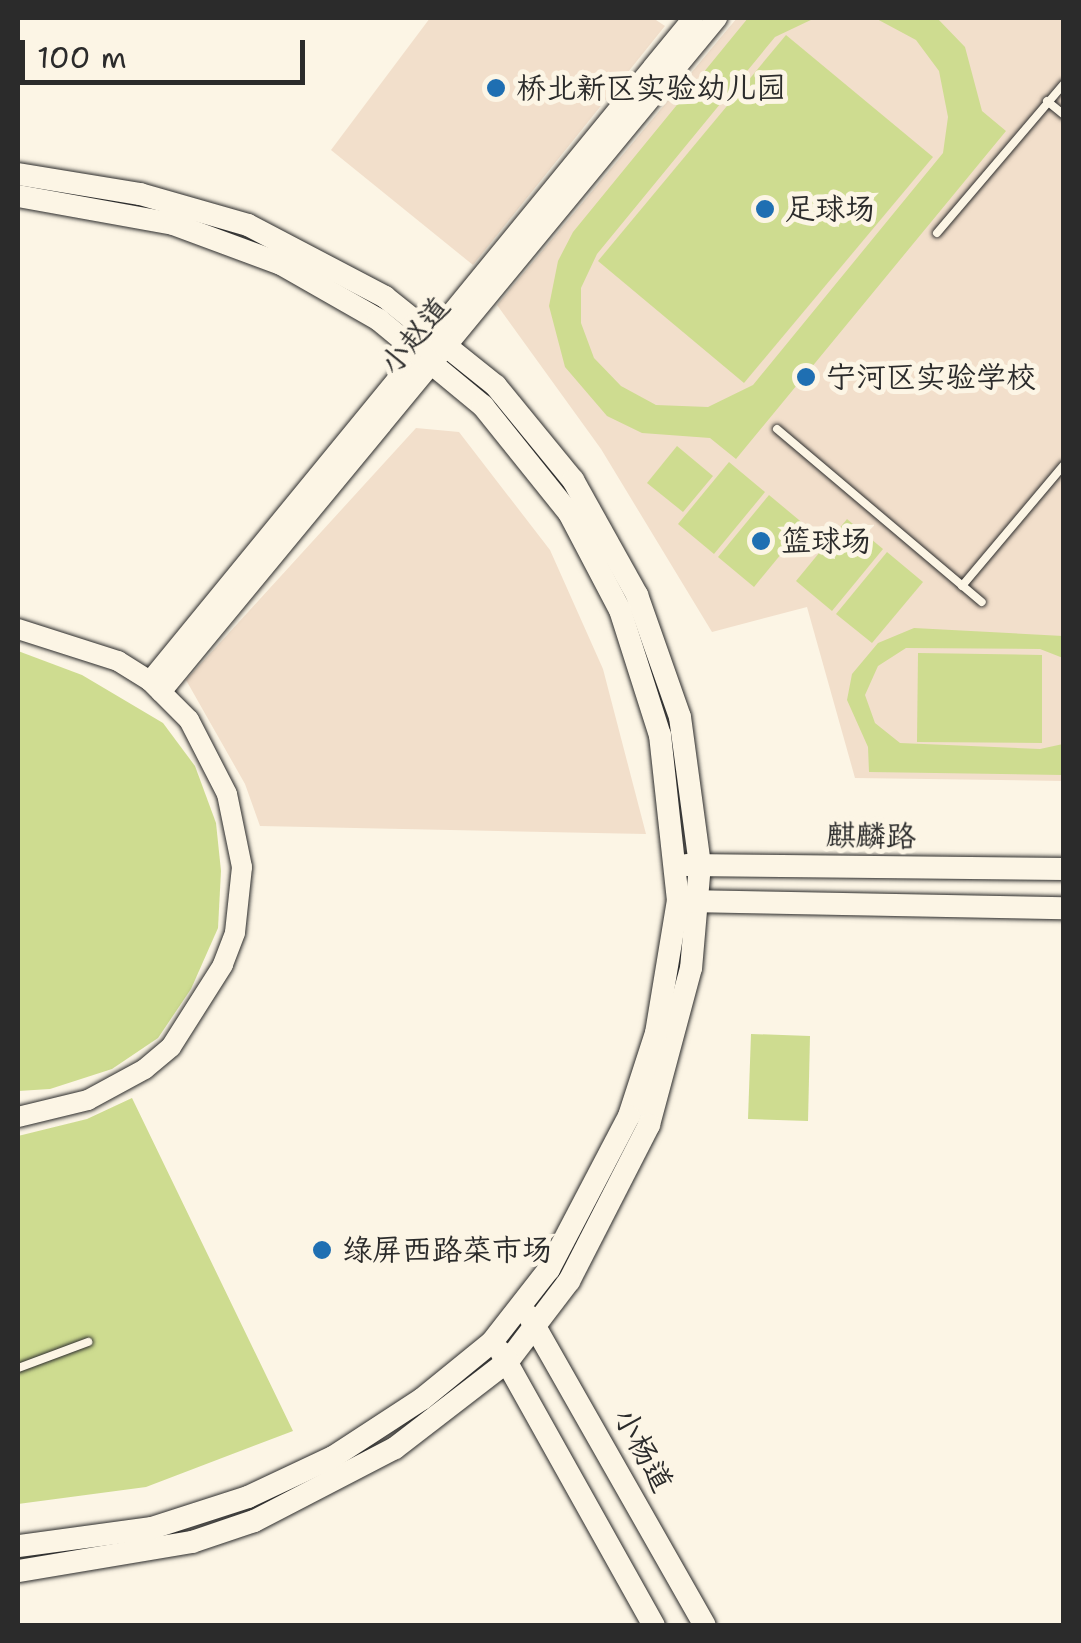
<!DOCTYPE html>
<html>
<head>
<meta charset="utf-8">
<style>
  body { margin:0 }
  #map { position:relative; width:1081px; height:1643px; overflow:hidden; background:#fcf5e5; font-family:"Shantell Sans","LXGW WenKai TC",sans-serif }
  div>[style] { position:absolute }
  .built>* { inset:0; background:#f2dfcb }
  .green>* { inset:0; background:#cedc90 }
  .roads { filter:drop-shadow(0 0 2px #2b2b2b) drop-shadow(0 0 2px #2b2b2b) }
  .service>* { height:8px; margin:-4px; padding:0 4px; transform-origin:4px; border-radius:4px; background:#fcf5e5 }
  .tertiary>* { height:20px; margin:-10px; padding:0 10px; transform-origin:10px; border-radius:10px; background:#fcf5e5 }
  .secondary>* { height:22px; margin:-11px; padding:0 11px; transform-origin:11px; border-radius:11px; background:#fcf5e5 }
  .dots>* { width:28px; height:28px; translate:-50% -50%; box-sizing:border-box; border:5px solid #fcf5e5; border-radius:50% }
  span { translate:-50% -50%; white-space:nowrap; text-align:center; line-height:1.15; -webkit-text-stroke:10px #fcf5e5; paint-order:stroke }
  .poi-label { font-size:30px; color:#2b2b2b }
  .left { translate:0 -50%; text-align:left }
  .street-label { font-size:30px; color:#2b2b2b }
  .frame { position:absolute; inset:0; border:20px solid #2b2b2b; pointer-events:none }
  .scale { position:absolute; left:20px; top:40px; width:285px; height:45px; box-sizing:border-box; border:5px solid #2b2b2b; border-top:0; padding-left:12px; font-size:30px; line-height:35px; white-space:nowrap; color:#2b2b2b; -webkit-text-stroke:8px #fcf5e5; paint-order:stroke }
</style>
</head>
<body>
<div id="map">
  <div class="built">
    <i style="clip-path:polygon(430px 18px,653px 18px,665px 26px,473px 265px,331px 150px)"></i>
    <i style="clip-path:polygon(737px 18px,1063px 18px,1063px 781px,855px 778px,807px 607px,712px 632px,601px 449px,497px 305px)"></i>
    <i style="clip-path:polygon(416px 428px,459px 432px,550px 550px,603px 669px,646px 834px,260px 826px,245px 784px,186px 680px)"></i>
  </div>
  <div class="green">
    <i style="clip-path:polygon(748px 18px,815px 18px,775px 37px,597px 254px,581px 288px,581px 323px,594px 358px,621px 386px,656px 405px,708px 407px,753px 385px,943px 153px,948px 117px,939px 71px,916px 40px,875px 18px,937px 18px,965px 47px,982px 111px,1006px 131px,736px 459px,710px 438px,642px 433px,607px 416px,565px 367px,549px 306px,558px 261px,573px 232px)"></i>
    <i style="clip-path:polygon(786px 35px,933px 157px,744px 383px,598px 261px)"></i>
    <i style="clip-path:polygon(677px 446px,713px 476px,683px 512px,647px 483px)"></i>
    <i style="clip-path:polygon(729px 462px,765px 492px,714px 554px,678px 524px)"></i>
    <i style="clip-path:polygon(769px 495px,805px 525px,754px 587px,718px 557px)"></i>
    <i style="clip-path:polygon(847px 519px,883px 549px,832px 611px,796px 581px)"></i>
    <i style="clip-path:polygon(887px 552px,923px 582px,872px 643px,836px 614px)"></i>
    <i style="clip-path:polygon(914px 628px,1063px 636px,1063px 658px,1040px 649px,906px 648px,878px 666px,865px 695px,875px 723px,900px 743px,1040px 749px,1063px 744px,1063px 775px,869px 772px,868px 747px,847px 700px,852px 674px,878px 643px)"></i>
    <i style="clip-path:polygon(18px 651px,82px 675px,163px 723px,195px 766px,216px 823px,221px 871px,218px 928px,191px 989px,158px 1038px,112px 1069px,50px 1089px,18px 1091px)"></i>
    <i style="clip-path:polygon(918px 653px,1042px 655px,1042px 743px,917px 742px)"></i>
    <i style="clip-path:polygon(751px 1034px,810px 1036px,808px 1121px,748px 1119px)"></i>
    <i style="clip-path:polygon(132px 1098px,293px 1431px,146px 1487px,18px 1504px,18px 1136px,87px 1119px)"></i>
  </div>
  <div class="roads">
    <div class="service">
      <i style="left:1047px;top:101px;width:22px;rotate:39deg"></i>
      <i style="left:937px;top:233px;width:196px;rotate:-49.6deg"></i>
      <i style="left:777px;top:429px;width:268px;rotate:40.2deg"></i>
      <i style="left:962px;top:586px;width:158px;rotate:-49.9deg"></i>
      <i style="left:18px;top:1368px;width:75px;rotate:-20.4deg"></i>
    </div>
    <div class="tertiary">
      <i style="left:18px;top:629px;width:105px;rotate:17.7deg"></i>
      <i style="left:118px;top:661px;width:38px;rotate:32deg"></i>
      <i style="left:150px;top:681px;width:55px;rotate:45deg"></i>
      <i style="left:189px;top:720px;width:83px;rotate:62.8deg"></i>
      <i style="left:227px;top:794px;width:75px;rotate:78.4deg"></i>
      <i style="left:242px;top:867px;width:66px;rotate:96.1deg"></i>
      <i style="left:235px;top:933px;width:34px;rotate:111deg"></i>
      <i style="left:223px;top:965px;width:97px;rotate:122.4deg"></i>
      <i style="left:171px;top:1047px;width:34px;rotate:140deg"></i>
      <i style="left:145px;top:1069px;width:65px;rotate:151.5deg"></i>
      <i style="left:88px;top:1100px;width:72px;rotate:166.3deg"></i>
      <i style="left:150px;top:681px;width:857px;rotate:-50.68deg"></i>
      <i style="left:161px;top:692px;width:874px;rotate:-50.48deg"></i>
    </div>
    <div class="secondary">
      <i style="left:18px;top:174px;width:124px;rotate:9.3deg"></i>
      <i style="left:140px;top:194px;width:112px;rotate:16deg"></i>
      <i style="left:248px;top:225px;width:155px;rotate:27.7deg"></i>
      <i style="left:385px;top:297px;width:142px;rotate:38.7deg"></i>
      <i style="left:496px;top:386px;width:122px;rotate:50.7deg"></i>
      <i style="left:573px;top:480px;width:132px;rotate:60.9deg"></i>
      <i style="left:637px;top:595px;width:129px;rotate:70.6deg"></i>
      <i style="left:680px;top:717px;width:148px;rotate:82.3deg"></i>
      <i style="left:700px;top:864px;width:104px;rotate:94.9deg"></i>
      <i style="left:691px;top:968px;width:163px;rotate:105deg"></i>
      <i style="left:649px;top:1125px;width:175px;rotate:117.1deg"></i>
      <i style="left:569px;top:1281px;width:101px;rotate:127.3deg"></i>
      <i style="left:508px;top:1361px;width:143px;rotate:142.4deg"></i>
      <i style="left:395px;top:1448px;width:159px;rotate:152.6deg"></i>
      <i style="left:254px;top:1521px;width:65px;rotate:161.3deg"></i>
      <i style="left:192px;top:1542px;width:176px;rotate:170.5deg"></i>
      <i style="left:18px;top:196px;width:158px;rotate:10.2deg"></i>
      <i style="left:173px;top:224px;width:115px;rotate:20.3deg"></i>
      <i style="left:281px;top:264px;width:113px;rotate:29.7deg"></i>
      <i style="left:379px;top:320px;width:135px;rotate:39.6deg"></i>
      <i style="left:483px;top:406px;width:137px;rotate:51.2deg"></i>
      <i style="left:569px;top:513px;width:110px;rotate:62.3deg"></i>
      <i style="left:620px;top:610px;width:131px;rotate:72.3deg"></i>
      <i style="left:660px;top:735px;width:166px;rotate:83.8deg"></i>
      <i style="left:678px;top:900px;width:135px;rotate:99.4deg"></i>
      <i style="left:656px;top:1033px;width:87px;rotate:108deg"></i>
      <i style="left:629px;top:1116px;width:173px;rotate:117.6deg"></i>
      <i style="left:549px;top:1269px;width:93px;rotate:128deg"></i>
      <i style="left:492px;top:1342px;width:90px;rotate:140.8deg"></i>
      <i style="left:422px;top:1399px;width:106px;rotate:146.9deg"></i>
      <i style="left:333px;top:1457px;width:94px;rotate:154.8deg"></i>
      <i style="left:248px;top:1497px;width:101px;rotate:162.1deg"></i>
      <i style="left:152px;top:1528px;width:135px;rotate:172.3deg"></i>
      <i style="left:687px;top:865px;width:377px;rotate:0.6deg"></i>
      <i style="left:687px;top:901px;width:377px;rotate:1.1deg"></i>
      <i style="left:529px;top:1316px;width:356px;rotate:60.4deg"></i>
      <i style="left:501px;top:1352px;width:314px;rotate:60.8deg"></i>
    </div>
  </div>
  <div class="dots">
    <i style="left:496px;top:88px;background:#1f6fb2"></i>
    <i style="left:765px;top:209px;background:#1f6fb2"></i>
    <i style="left:806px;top:377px;background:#1f6fb2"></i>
    <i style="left:761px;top:541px;background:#1f6fb2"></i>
    <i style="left:322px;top:1250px;background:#1f6fb2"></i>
  </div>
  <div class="poi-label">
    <span class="left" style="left:516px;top:88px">桥北新区实验幼儿园</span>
    <span class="left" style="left:785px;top:209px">足球场</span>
    <span class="left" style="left:826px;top:377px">宁河区实验学校</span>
    <span class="left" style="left:781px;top:541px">篮球场</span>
    <span class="left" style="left:342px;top:1250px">绿屏西路菜市场</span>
  </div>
  <div class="street-label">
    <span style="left:415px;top:336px;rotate:-51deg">小赵道</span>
    <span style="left:871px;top:836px;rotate:1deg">麒麟路</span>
    <span style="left:643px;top:1450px;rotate:61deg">小杨道</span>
  </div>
  <div class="frame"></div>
  <div class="scale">100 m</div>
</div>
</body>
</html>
